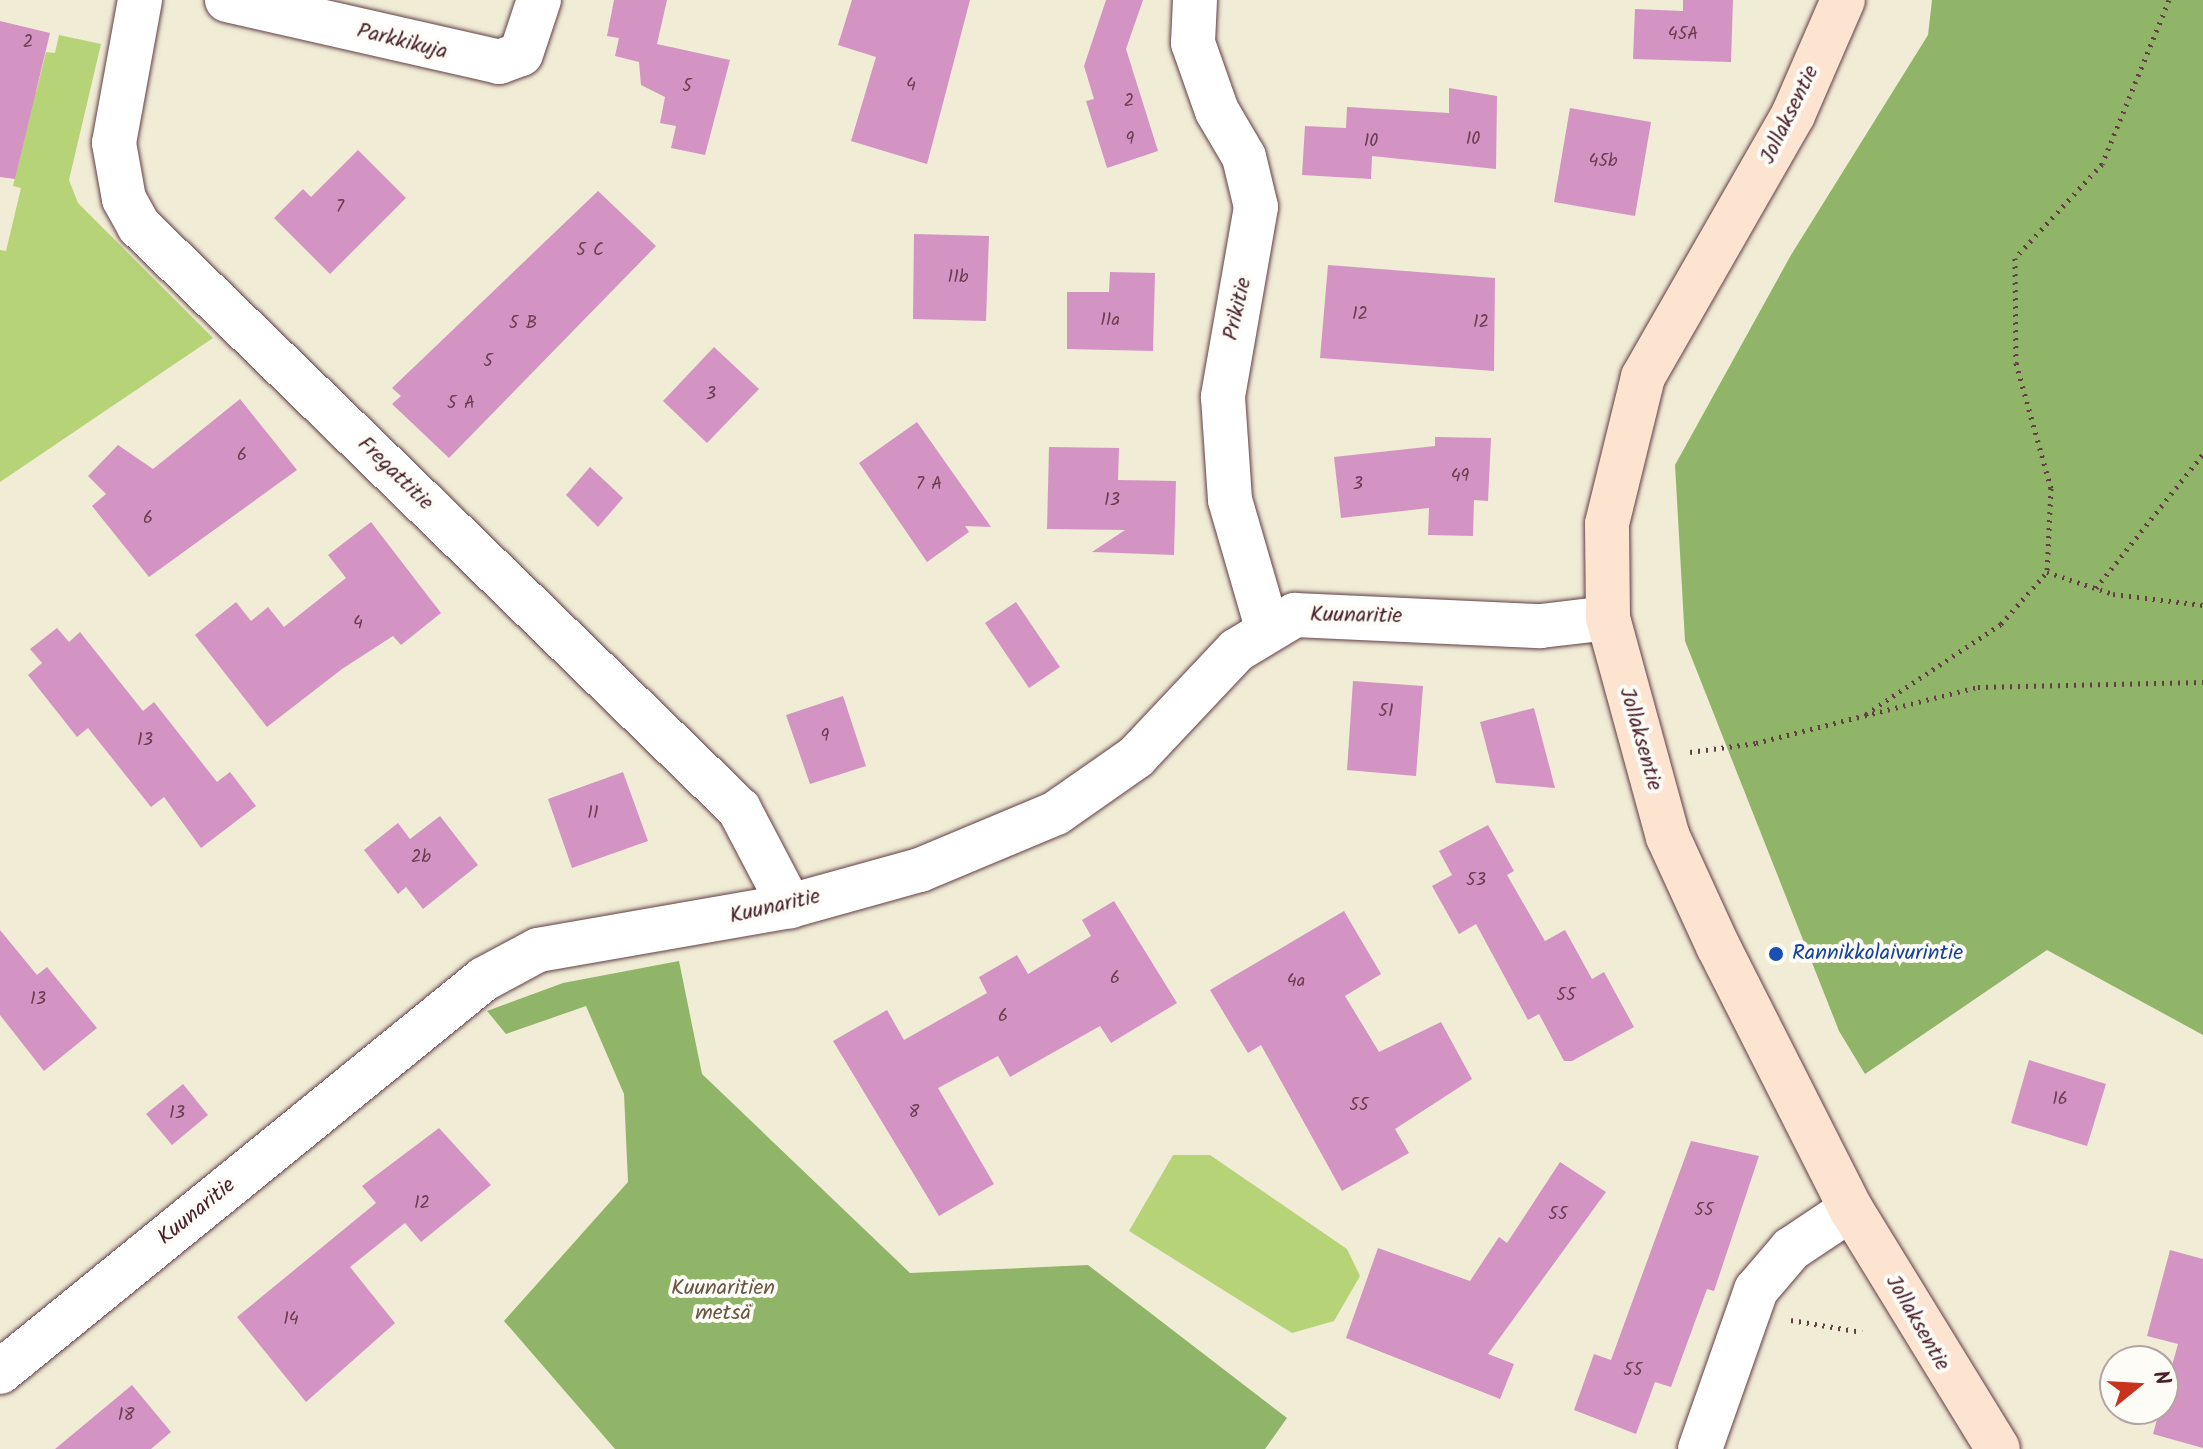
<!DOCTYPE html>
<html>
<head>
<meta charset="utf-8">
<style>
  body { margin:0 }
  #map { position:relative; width:2203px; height:1449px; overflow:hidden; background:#f0ecd6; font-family:Kalam,sans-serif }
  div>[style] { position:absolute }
  .green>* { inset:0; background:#b7d378 }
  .forest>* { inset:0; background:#91b568 }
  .building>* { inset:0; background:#d494c3 }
  .path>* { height:5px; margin-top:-2.5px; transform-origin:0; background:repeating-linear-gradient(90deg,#633e45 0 2px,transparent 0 8px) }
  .roads { filter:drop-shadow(0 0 2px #633e45) drop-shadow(0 0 2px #633e45) }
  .minor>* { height:44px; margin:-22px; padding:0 22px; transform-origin:22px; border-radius:22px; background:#fff }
  .secondary>* { height:44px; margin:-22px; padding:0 22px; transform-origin:22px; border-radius:22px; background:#fde4d1 }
  .dots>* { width:22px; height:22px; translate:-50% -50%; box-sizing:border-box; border:4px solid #fdfcf7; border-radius:50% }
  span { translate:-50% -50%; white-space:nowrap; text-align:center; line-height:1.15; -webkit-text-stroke:8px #fdfcf7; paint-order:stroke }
  .number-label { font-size:18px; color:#6c3c51 }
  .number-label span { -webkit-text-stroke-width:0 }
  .street-label { font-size:22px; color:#4a1f2b }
  .transit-label { font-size:22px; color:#164399 }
  .left { translate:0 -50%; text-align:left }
  .park-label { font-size:22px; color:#6b5542 }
  .north { position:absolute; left:2099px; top:1345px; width:80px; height:80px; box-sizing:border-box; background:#fdfcf7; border:2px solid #b5a4a5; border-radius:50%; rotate:72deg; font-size:22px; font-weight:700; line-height:32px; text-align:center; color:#4a1f2b }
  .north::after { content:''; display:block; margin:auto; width:28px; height:36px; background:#c8321e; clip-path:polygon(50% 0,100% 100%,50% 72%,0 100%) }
</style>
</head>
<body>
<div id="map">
  <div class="green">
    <i style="clip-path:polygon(59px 35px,101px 44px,69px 180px,78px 203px,213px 338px,0 482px,0 250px,6px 251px,21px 188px,13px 186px,23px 144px,0 84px,36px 92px,46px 52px,55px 53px)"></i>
    <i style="clip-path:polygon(1173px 1155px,1210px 1155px,1347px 1249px,1360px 1276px,1334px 1321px,1292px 1333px,1129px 1231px)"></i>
  </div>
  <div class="forest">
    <i style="clip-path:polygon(1932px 0,2203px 0,2203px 1035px,2047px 950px,1865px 1074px,1839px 1031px,1685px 641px,1675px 465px,1791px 255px,1928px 35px)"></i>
    <i style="clip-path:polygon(679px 961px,702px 1074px,910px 1273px,1088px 1265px,1287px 1418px,1265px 1449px,615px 1449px,504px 1321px,628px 1182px,624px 1094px,586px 1006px,506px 1034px,487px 1011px,563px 983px)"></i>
  </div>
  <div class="building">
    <i style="clip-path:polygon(614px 0,667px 0,657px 44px,730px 60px,705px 155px,671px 148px,676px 126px,660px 123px,665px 97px,641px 85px,639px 62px,615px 56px,619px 38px,607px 36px)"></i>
    <i style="clip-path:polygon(852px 0,970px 0,927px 164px,851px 141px,876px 57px,838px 45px)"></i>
    <i style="clip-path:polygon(1106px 0,1143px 0,1126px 49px,1158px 151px,1107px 168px,1086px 101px,1094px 99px,1084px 66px)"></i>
    <i style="clip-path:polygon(1683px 0,1733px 0,1731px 62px,1633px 59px,1635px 9px,1683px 11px)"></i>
    <i style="clip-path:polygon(0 21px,50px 33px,15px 179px,0 177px)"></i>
    <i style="clip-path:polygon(1449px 88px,1497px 96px,1496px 169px,1372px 156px,1371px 179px,1302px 175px,1305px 126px,1346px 128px,1347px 107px,1449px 113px)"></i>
    <i style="clip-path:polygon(1570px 108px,1651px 122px,1635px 216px,1554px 202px)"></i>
    <i style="clip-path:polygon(358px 150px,406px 198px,330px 274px,274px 218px,303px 189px,311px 197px)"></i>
    <i style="clip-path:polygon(598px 191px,656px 246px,449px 458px,392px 404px,401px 396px,392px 388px)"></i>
    <i style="clip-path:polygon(914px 234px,989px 236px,986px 321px,913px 319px)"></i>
    <i style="clip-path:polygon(1328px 265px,1495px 278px,1494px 371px,1320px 358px)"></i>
    <i style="clip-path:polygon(1110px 272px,1155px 273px,1153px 351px,1067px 349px,1067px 292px,1109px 292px)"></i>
    <i style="clip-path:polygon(714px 347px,759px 389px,707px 443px,663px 401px)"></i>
    <i style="clip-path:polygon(240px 399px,297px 470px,149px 577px,92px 506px,106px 494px,88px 476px,118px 445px,153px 469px)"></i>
    <i style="clip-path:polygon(917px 422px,991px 527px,965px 526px,969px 532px,927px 562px,859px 463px)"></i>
    <i style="clip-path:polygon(1435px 437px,1491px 438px,1488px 501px,1474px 500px,1473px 536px,1428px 535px,1429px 508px,1341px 518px,1334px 457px,1435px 446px)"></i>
    <i style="clip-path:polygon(1049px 447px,1119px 448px,1118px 480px,1176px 481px,1174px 555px,1092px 552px,1125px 530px,1047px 529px)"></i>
    <i style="clip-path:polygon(590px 467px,623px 498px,598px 527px,566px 495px)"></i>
    <i style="clip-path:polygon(371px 522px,441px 613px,401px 645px,393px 636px,342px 669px,267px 727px,195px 635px,236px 602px,251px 621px,268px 607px,284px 627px,346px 578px,328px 555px)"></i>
    <i style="clip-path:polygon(1016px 602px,1060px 667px,1029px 688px,985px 623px)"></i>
    <i style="clip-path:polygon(57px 628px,69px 642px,80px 632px,143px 711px,154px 702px,217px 782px,230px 772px,256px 806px,201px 848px,164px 797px,151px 807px,88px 728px,77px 737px,28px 675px,42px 663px,30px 649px)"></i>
    <i style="clip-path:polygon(1353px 681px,1423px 686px,1416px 776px,1347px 770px)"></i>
    <i style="clip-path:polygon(843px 696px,866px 766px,810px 784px,786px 715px)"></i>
    <i style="clip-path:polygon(1534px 708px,1555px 788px,1496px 783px,1480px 722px)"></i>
    <i style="clip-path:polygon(623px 772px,648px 841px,572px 868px,548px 799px)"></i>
    <i style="clip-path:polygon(440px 816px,478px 865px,423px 909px,406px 887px,398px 894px,364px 850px,398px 823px,410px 839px)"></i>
    <i style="clip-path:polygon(1488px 825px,1514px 871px,1507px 875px,1545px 941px,1565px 930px,1592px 979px,1604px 972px,1634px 1027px,1572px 1061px,1564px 1061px,1539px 1014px,1528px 1020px,1476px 924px,1459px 934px,1432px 886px,1452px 875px,1439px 851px)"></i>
    <i style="clip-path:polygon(1114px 901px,1177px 1003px,1111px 1043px,1100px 1026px,1010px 1077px,998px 1056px,938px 1088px,994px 1184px,939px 1216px,833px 1041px,887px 1010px,904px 1040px,987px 993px,979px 977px,1017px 955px,1028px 974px,1091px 936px,1082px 920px)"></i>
    <i style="clip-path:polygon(1344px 911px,1381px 974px,1345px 996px,1379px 1052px,1441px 1022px,1472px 1079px,1395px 1129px,1409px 1153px,1342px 1191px,1261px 1045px,1248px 1053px,1210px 990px)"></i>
    <i style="clip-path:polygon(0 930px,37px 975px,47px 967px,97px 1028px,44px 1071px,0 1015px)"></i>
    <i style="clip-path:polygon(2029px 1060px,2106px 1084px,2087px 1146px,2011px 1123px)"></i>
    <i style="clip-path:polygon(183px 1084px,208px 1115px,172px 1145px,146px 1114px)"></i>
    <i style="clip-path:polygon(439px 1128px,491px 1185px,421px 1242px,405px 1223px,350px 1267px,395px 1323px,306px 1402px,237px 1317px,376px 1203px,362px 1186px)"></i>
    <i style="clip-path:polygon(1691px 1141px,1759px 1156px,1714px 1291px,1707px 1289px,1671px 1387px,1655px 1382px,1636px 1434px,1574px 1410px,1594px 1354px,1611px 1360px)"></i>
    <i style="clip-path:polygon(1560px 1162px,1606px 1192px,1488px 1354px,1514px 1364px,1500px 1399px,1346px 1338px,1378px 1248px,1470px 1281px,1499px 1237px,1507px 1243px)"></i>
    <i style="clip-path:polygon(2170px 1250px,2203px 1259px,2203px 1448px,2153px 1434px,2178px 1344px,2147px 1336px)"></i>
    <i style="clip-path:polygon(132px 1385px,171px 1432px,151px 1449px,55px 1449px)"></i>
  </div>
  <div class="path">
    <i style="left:2169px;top:0;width:177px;rotate:112.2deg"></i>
    <i style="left:2102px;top:164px;width:128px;rotate:132.8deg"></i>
    <i style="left:2015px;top:258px;width:105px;rotate:89.5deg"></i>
    <i style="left:2016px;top:363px;width:130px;rotate:74.4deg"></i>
    <i style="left:2051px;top:488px;width:84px;rotate:92.7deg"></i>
    <i style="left:2047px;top:572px;width:70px;rotate:18.4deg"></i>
    <i style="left:2113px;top:594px;width:91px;rotate:7deg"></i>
    <i style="left:2096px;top:588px;width:171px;rotate:-51.4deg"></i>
    <i style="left:1866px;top:714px;width:162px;rotate:-33.7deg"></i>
    <i style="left:2001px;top:624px;width:69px;rotate:-48.5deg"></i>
    <i style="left:1690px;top:752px;width:67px;rotate:-7.8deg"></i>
    <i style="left:1756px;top:743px;width:229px;rotate:-14.2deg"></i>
    <i style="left:1978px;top:687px;width:225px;rotate:-1.3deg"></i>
    <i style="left:1791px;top:1320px;width:72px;rotate:9.6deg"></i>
  </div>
  <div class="roads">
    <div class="minor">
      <i style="left:140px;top:0;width:145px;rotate:100.3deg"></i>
      <i style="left:114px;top:143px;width:57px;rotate:79.9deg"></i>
      <i style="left:124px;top:199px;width:31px;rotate:61deg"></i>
      <i style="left:139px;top:226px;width:837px;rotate:44.18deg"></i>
      <i style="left:739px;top:809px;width:110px;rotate:62.3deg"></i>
      <i style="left:227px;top:0;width:279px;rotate:12.8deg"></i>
      <i style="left:499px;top:62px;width:23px;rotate:-20deg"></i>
      <i style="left:521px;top:54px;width:57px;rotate:-71.6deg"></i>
      <i style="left:1195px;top:0;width:43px;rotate:92.7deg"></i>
      <i style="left:1193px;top:43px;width:72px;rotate:70.6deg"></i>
      <i style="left:1217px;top:111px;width:53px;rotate:59.6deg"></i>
      <i style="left:1244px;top:157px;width:51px;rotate:76.5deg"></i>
      <i style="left:1256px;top:207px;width:193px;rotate:99.9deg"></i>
      <i style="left:1223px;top:397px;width:103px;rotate:86.1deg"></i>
      <i style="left:1230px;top:500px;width:132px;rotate:73.8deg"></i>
      <i style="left:0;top:1372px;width:623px;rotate:-39.08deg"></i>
      <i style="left:484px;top:979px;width:61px;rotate:-28.2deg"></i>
      <i style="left:538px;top:950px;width:256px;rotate:-9.9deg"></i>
      <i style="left:790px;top:906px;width:135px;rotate:-15.5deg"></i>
      <i style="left:920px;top:870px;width:147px;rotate:-22.7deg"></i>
      <i style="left:1056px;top:813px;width:98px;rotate:-35deg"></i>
      <i style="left:1136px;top:757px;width:147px;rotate:-46.7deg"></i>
      <i style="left:1237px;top:650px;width:68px;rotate:-31.1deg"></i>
      <i style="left:1295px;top:615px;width:246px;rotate:2.6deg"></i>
      <i style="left:1541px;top:626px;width:67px;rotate:-6.8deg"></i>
      <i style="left:1700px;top:1449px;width:169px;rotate:-70.6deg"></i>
      <i style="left:1756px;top:1290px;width:54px;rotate:-49.5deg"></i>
      <i style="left:1791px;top:1249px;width:72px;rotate:-33.7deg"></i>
    </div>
    <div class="secondary">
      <i style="left:1843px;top:0;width:125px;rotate:113.5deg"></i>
      <i style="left:1793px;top:115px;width:302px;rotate:119.8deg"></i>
      <i style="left:1643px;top:377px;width:151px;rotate:103.8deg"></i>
      <i style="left:1607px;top:524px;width:94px;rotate:89.4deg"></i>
      <i style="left:1608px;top:618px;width:227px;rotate:74.7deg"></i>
      <i style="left:1668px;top:837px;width:120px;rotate:65.4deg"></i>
      <i style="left:1718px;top:946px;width:295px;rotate:63.2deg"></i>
      <i style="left:1851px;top:1209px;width:281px;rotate:58.5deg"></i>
    </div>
  </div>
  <div class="dots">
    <i style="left:1776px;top:954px;background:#1a4fb4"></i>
  </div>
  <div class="number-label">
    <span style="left:1683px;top:35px">45A</span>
    <span style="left:28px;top:43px">2</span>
    <span style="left:911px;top:86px">4</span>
    <span style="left:687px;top:87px">5</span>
    <span style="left:1129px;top:102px">2</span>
    <span style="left:1130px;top:140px">9</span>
    <span style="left:1473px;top:140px">10</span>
    <span style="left:1371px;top:142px">10</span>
    <span style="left:1603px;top:162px">45b</span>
    <span style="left:340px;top:208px">7</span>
    <span style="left:590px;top:251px">5 C</span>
    <span style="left:958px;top:278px">11b</span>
    <span style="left:1360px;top:315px">12</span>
    <span style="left:1110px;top:321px">11a</span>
    <span style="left:1481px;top:323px">12</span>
    <span style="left:523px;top:324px">5 B</span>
    <span style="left:488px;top:362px">5</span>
    <span style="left:711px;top:395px">3</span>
    <span style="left:461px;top:404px">5 A</span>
    <span style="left:242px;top:456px">6</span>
    <span style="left:1460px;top:477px">49</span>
    <span style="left:929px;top:485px">7 A</span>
    <span style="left:1358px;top:485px">3</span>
    <span style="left:1112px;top:501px">13</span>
    <span style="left:148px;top:519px">6</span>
    <span style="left:358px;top:624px">4</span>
    <span style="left:1386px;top:712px">51</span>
    <span style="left:825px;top:737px">9</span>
    <span style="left:145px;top:741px">13</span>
    <span style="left:593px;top:814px">11</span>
    <span style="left:421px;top:858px">2b</span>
    <span style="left:1476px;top:881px">53</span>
    <span style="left:1115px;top:979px">6</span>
    <span style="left:1296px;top:982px">4a</span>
    <span style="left:1566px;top:996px">55</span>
    <span style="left:38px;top:1000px">13</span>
    <span style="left:1003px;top:1017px">6</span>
    <span style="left:2060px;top:1100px">16</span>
    <span style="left:1359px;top:1106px">55</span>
    <span style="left:914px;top:1113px">8</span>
    <span style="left:177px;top:1114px">13</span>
    <span style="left:422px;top:1204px">12</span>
    <span style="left:1704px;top:1211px">55</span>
    <span style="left:1558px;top:1215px">55</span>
    <span style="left:291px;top:1320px">14</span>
    <span style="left:1633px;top:1371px">55</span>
    <span style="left:126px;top:1416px">18</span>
  </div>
  <div class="street-label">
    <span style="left:402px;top:42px;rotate:14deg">Parkkikuja</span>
    <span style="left:1790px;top:115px;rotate:-64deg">Jollaksentie</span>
    <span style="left:1238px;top:309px;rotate:-77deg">Prikitie</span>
    <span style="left:395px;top:474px;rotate:44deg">Fregattitie</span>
    <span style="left:1356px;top:616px;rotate:1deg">Kuunaritie</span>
    <span style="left:1640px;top:739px;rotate:74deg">Jollaksentie</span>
    <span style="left:775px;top:907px;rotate:-13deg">Kuunaritie</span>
    <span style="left:197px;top:1212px;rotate:-39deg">Kuunaritie</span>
    <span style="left:1917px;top:1323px;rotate:60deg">Jollaksentie</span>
  </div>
  <div class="transit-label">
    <span class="left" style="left:1792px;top:954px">Rannikkolaivurintie</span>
  </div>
  <div class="park-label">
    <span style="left:723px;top:1301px">Kuunaritien<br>metsä</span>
  </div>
  <div class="north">N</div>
</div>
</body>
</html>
